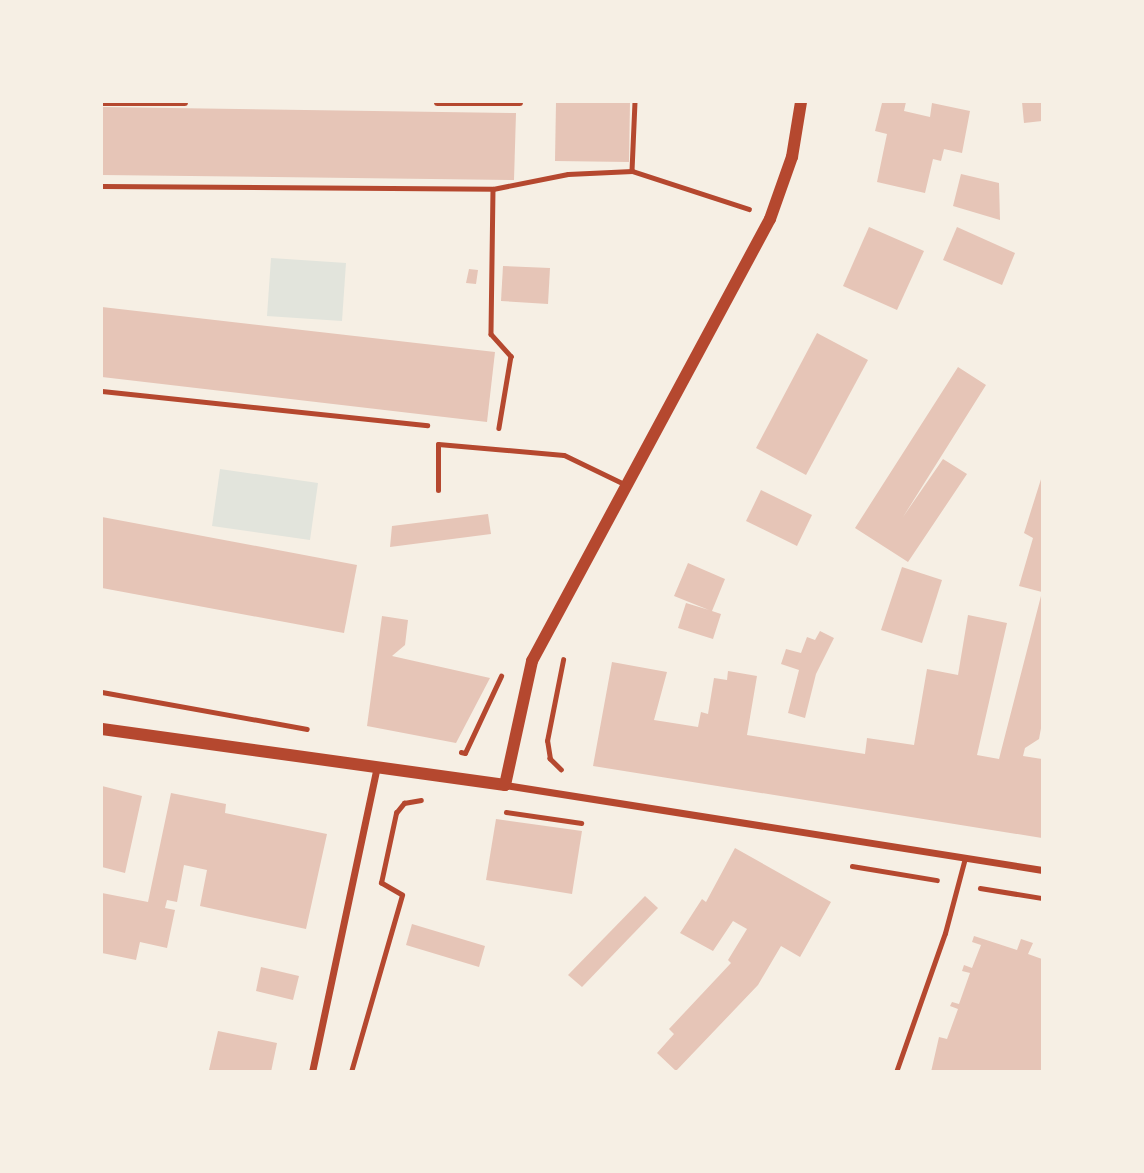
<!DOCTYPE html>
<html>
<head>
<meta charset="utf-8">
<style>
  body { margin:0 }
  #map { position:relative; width:1144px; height:1173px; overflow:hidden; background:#f6efe4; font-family:"Work Sans",sans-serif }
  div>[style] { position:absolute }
  .green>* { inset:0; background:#e2e4dc }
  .building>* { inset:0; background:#e6c5b7 }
  .path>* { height:4.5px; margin:-2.25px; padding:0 2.25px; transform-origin:2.25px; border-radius:2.25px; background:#b5482f }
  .service>* { height:5px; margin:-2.5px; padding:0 2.5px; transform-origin:2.5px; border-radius:2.5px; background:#b5482f }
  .minor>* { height:7px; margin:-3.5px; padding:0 3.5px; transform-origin:3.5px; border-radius:3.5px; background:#b5482f }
  .tertiary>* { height:12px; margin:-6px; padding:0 6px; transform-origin:6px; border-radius:6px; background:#b5482f }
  span { translate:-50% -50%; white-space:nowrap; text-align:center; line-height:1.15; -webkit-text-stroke:7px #f6efe4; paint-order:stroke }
  .frame { position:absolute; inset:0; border:103px solid #f6efe4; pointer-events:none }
</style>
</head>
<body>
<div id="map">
  <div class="green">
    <i style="clip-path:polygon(271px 258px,346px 263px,342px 321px,267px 316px)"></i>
    <i style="clip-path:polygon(220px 469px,318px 483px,310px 540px,212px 526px)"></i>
  </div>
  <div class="building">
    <i style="clip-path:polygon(556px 102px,630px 102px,629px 162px,555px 161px)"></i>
    <i style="clip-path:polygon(906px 102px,904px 111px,930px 117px,932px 103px,970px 111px,962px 153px,944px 149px,941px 161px,933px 159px,925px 193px,877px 182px,887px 134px,875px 131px,882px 103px)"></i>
    <i style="clip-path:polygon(1022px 102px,1042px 102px,1042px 121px,1024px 123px)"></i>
    <i style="clip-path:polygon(102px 107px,516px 113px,514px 180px,102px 175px)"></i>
    <i style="clip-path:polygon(961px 174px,999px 183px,1000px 220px,953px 206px)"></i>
    <i style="clip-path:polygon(869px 227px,924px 251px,897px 310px,843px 286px)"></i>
    <i style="clip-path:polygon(957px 227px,1015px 253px,1002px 285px,943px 260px)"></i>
    <i style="clip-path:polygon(503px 266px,550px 268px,548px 304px,501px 301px)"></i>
    <i style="clip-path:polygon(469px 269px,478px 270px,476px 284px,466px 283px)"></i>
    <i style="clip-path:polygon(102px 307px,495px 352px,487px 422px,102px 377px)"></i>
    <i style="clip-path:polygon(817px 333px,868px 360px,806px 475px,756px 448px)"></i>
    <i style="clip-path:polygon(958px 367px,986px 385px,903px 517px,943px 459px,967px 474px,908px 562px,855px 528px)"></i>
    <i style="clip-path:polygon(1042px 476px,1042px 723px,1039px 739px,1025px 748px,1023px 756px,1042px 759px,1042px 838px,593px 766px,612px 662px,667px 672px,654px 720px,698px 727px,701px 712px,708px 714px,714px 678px,727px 680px,728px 671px,757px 676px,747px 735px,865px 754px,867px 738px,914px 745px,927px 669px,958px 675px,968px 615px,1007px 623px,977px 755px,999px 759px,1042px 592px,1019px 586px,1033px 538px,1024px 533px)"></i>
    <i style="clip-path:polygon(761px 490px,812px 515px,797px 546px,746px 521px)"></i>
    <i style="clip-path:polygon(488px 514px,491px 534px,390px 547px,392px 526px)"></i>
    <i style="clip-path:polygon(102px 517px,357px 565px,344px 633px,102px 588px)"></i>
    <i style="clip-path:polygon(688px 563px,725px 579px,712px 611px,721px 614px,713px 639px,678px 628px,686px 603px,709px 610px,674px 596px)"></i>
    <i style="clip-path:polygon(902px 567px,942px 580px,922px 643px,881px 630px)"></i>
    <i style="clip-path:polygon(382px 616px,408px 620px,405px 645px,392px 656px,490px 678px,456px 743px,367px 726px)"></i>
    <i style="clip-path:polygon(820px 631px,834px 638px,816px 674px,805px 718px,788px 713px,799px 670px,781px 664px,786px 649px,801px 653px,807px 637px,815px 640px)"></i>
    <i style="clip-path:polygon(102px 786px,142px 796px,125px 873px,102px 867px)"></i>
    <i style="clip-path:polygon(171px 793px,226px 804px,225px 813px,327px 834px,306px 929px,200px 906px,207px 870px,184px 865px,177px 902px,167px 900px,165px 908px,175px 910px,167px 948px,140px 942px,136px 960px,102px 953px,102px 893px,148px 902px)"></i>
    <i style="clip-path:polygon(496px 819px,582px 831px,572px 894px,486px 880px)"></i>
    <i style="clip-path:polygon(735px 848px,831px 902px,800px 957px,781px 946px,758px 985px,676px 1071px,657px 1053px,674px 1034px,669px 1029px,731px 963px,728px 960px,747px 929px,733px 921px,713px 951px,680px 933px,702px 899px,706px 902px)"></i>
    <i style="clip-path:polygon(645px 896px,658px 908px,582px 987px,568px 975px)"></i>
    <i style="clip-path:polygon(412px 924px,485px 946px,479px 967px,406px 945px)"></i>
    <i style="clip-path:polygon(974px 936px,1017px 950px,1021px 939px,1033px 943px,1028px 954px,1042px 959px,1042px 1072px,931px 1072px,939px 1037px,947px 1039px,958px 1009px,950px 1006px,952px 1002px,959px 1004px,970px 973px,962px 971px,964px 965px,972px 968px,981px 945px,972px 942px)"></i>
    <i style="clip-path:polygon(261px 967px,299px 976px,293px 1000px,256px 991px)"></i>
    <i style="clip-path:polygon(218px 1031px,277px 1043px,271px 1072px,209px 1070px)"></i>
  </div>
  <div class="path">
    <i style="left:635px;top:102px;width:69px;rotate:92.5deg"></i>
    <i style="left:632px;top:171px;width:123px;rotate:18deg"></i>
    <i style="left:102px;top:186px;width:391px;rotate:0.4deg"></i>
    <i style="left:493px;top:189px;width:145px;rotate:90.8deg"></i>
    <i style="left:491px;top:334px;width:30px;rotate:48deg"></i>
    <i style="left:511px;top:356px;width:73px;rotate:99.5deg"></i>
    <i style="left:493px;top:189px;width:76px;rotate:-11.3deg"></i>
    <i style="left:568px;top:174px;width:64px;rotate:-2.7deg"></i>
    <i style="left:102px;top:391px;width:327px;rotate:6deg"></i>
    <i style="left:102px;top:692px;width:208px;rotate:10.2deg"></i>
    <i style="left:461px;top:752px;width:4px;rotate:14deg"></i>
    <i style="left:465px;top:753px;width:85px;rotate:-64.9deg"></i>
    <i style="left:561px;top:770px;width:16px;rotate:-135deg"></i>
    <i style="left:550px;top:759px;width:18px;rotate:-99deg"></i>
    <i style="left:547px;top:741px;width:83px;rotate:-78.8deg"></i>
    <i style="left:506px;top:812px;width:76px;rotate:8.3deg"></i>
    <i style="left:852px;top:866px;width:86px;rotate:9.4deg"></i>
    <i style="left:980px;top:888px;width:63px;rotate:9.2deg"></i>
    <i style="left:351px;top:1072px;width:184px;rotate:-73.9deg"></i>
    <i style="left:402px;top:895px;width:24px;rotate:-150deg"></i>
    <i style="left:381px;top:883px;width:72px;rotate:-77.9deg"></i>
    <i style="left:396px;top:813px;width:13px;rotate:-51deg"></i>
    <i style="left:404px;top:803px;width:17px;rotate:-10deg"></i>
  </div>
  <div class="service">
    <i style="left:438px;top:490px;width:46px;rotate:-90deg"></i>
    <i style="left:438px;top:444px;width:126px;rotate:5deg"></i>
    <i style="left:564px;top:455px;width:69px;rotate:25.8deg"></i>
    <i style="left:896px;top:1072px;width:147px;rotate:-70.6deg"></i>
    <i style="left:945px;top:933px;width:78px;rotate:-75.1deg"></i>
  </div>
  <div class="minor">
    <i style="left:102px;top:102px;width:82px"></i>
    <i style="left:437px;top:102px;width:82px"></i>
    <i style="left:505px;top:785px;width:544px;rotate:8.99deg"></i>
    <i style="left:312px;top:1072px;width:312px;rotate:-78deg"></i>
  </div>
  <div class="tertiary">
    <i style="left:102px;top:729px;width:407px;rotate:7.9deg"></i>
    <i style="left:505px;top:785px;width:127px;rotate:-77.7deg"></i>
    <i style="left:532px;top:661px;width:502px;rotate:-61.7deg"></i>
    <i style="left:770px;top:219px;width:66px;rotate:-70.5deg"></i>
    <i style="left:792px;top:157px;width:56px;rotate:-80.7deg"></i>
  </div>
  <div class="frame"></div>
</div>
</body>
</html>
